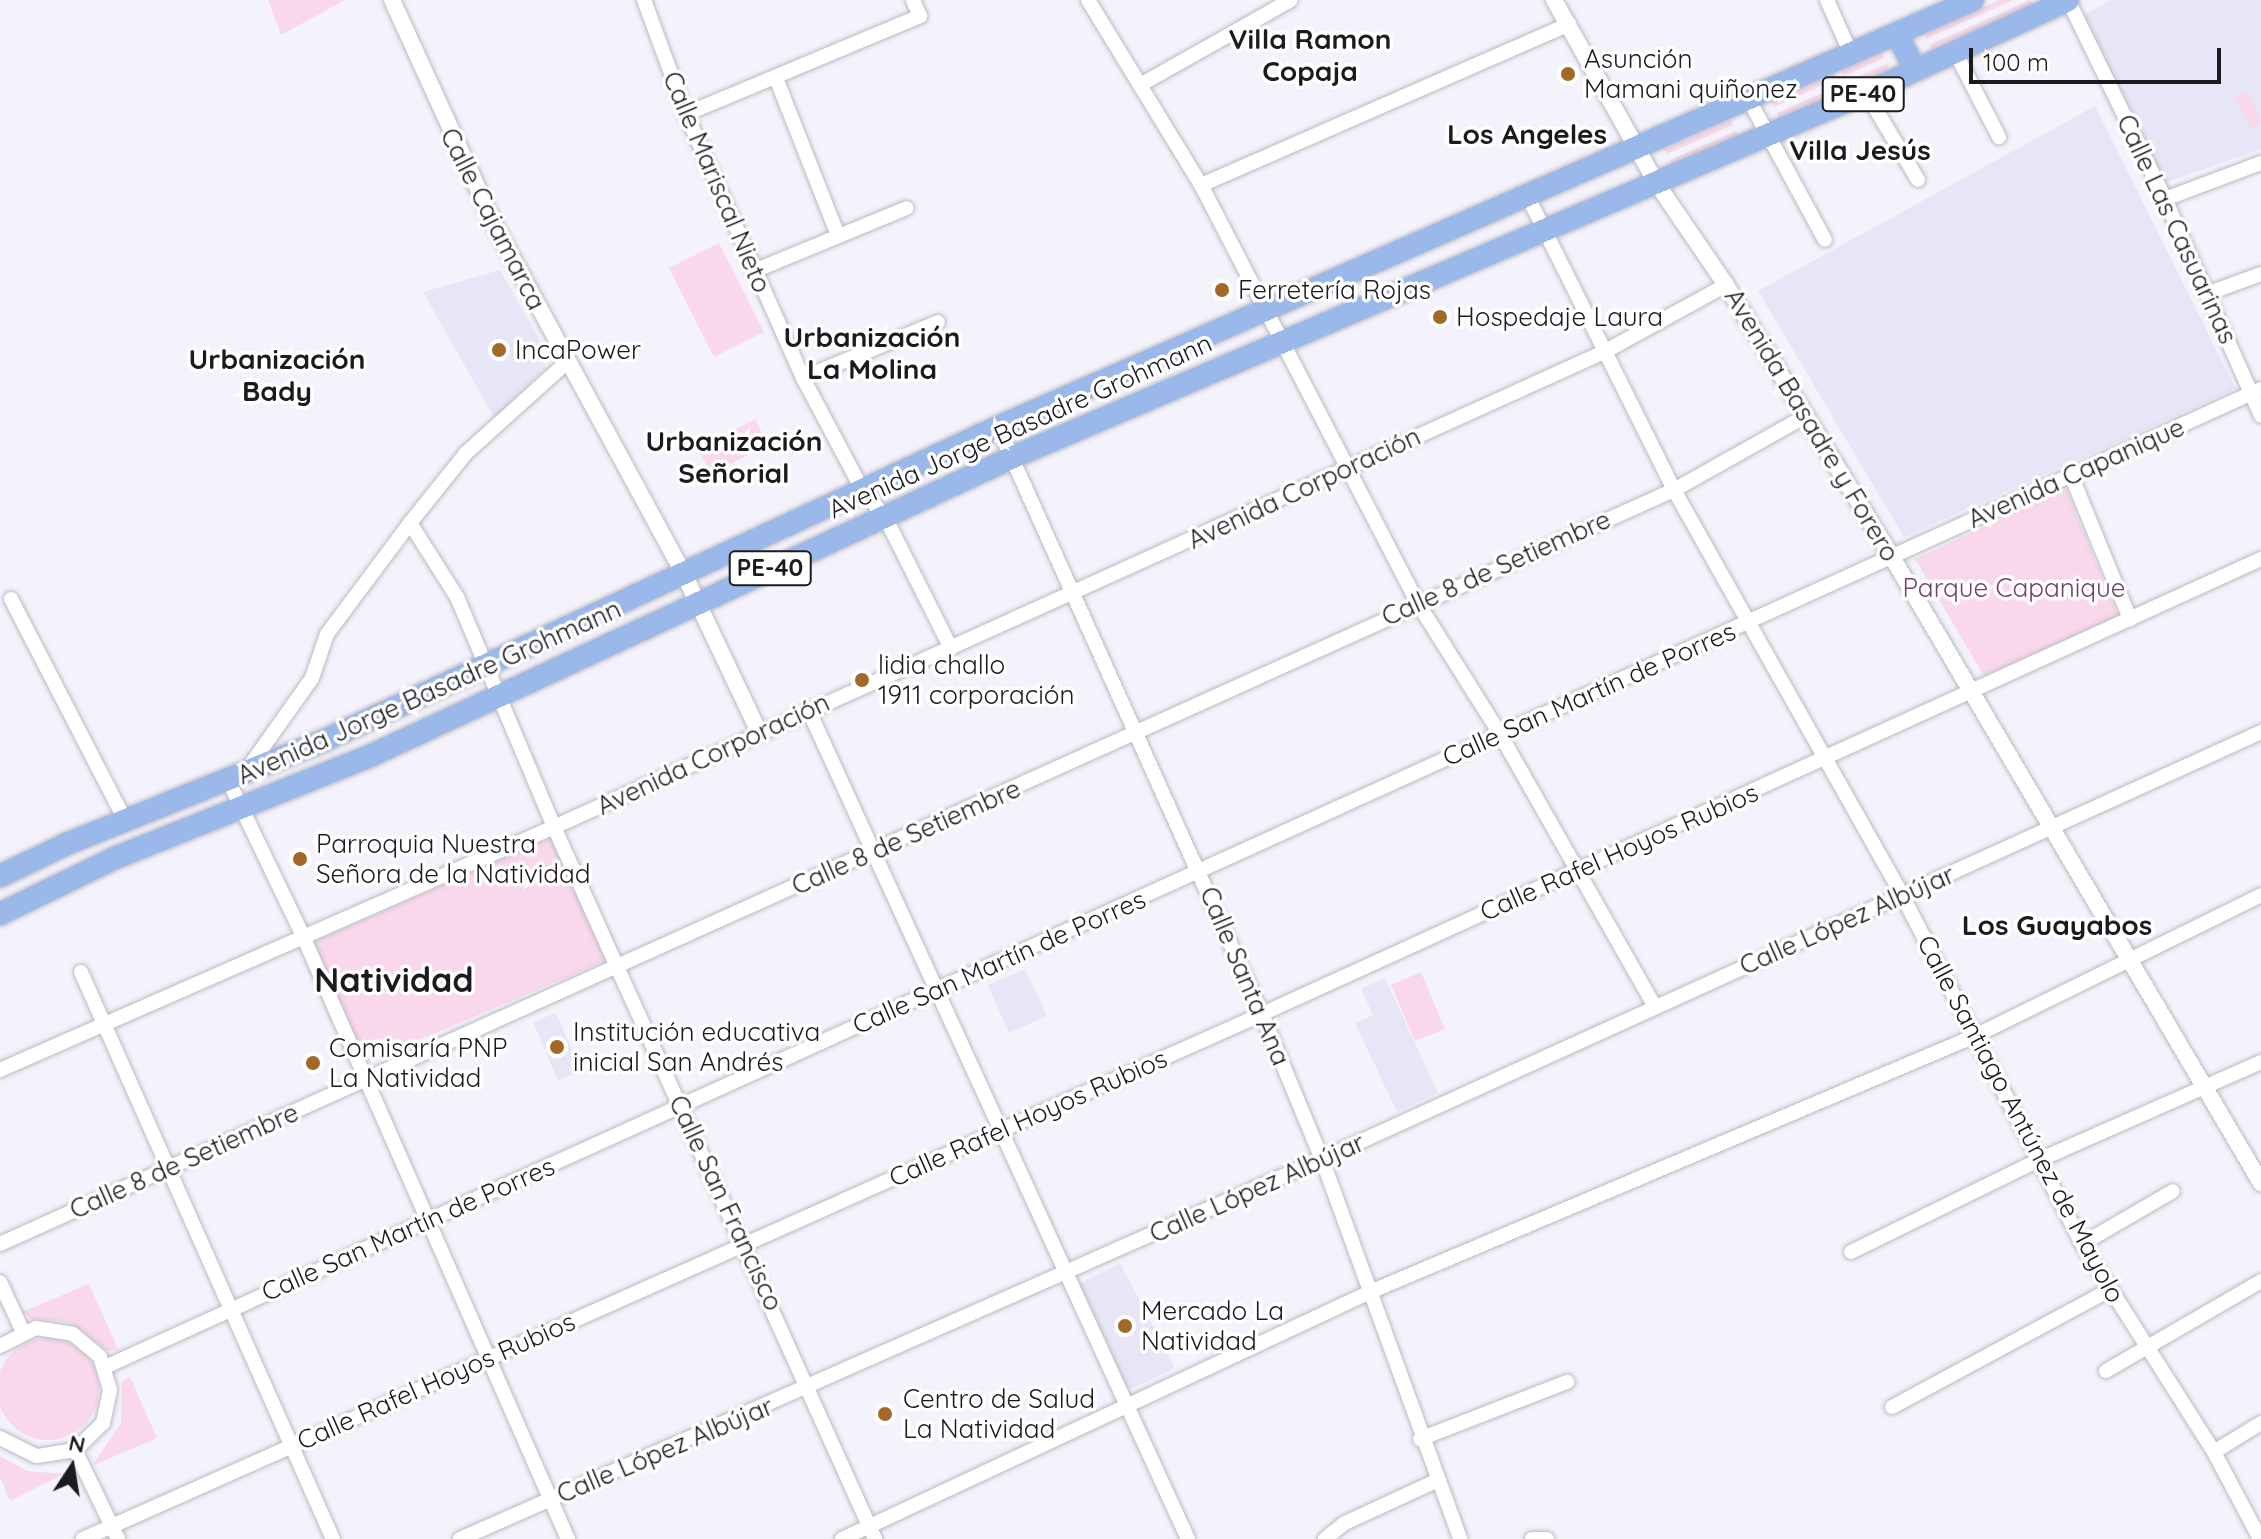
<!DOCTYPE html>
<html>
<head>
<meta charset="utf-8">
<style>
  body { margin:0 }
  #map { position:relative; width:2261px; height:1539px; overflow:hidden; background:#f4f3fc; font-family:Quicksand,sans-serif }
  div>[style] { position:absolute }
  .built>* { inset:0; background:#e7e6f6 }
  .green>* { inset:0; background:#f8d8ea }
  .round { border-radius:50% }
  .water>* { inset:0; background:#b5dcf2 }
  .roads { filter:drop-shadow(0 0 2px #babac2) drop-shadow(0 0 2px #babac2) }
  .minor>* { height:14px; margin:-7px; padding:0 7px; transform-origin:7px; border-radius:7px; background:#fff }
  .tertiary>* { height:16px; margin:-8px; padding:0 8px; transform-origin:8px; border-radius:8px; background:#fff }
  .trunk>* { height:22px; margin:-11px; padding:0 11px; transform-origin:11px; border-radius:11px; background:#9bb8ea }
  .dots>* { width:22px; height:22px; translate:-50% -50%; box-sizing:border-box; border:4px solid #fff; border-radius:50% }
  span { translate:-50% -50%; white-space:nowrap; text-align:center; line-height:1.15; -webkit-text-stroke:7px #fff; paint-order:stroke }
  .shield-label span { padding:2px 6px; background:#fff; border:2px solid; border-radius:6px; -webkit-text-stroke-width:0 }
  .shield-label { font-size:24px; color:#1b1b1e; font-weight:700 }
  .poi-label { font-size:26px; color:#1b1b1e }
  .left { translate:0 -50%; text-align:left }
  .street-label { font-size:26px; color:#1b1b1e }
  .park-label { font-size:26px; color:#734260 }
  .neighbourhood-label { font-size:28px; color:#1b1b1e; font-weight:700 }
  .district-label { font-size:34px; color:#1b1b1e; font-weight:700 }
  .north { position:absolute; left:32px; top:1427px; width:80px; height:80px; -webkit-text-stroke:6px #fff; paint-order:stroke; rotate:12deg; font-size:22px; font-weight:700; line-height:32px; text-align:center; color:#1b1b1e }
  .north::after { content:''; display:block; margin:auto; width:28px; height:36px; background:#1b1b1e; clip-path:polygon(50% 0,100% 100%,50% 72%,0 100%) }
  .scale { position:absolute; left:1969px; top:48px; width:252px; height:36px; box-sizing:border-box; border:4px solid #1b1b1e; border-top:0; padding-left:10px; font-size:24px; line-height:28px; white-space:nowrap; color:#1b1b1e; -webkit-text-stroke:6px #fff; paint-order:stroke }
</style>
</head>
<body>
<div id="map">
  <div class="built">
    <i style="clip-path:polygon(2110px 0,2261px 0,2261px 149px,2165px 183px,2083px 16px)"></i>
    <i style="clip-path:polygon(2095px 106px,2236px 389px,1904px 537px,1758px 291px)"></i>
    <i style="clip-path:polygon(500px 270px,542px 344px,545px 369px,495px 419px,423px 292px)"></i>
    <i style="clip-path:polygon(1025px 969px,1047px 1016px,1009px 1033px,988px 985px)"></i>
    <i style="clip-path:polygon(1385px 978px,1438px 1093px,1397px 1112px,1355px 1023px,1373px 1015px,1361px 989px)"></i>
    <i style="clip-path:polygon(556px 1013px,581px 1071px,558px 1081px,533px 1022px)"></i>
    <i style="clip-path:polygon(1120px 1263px,1175px 1368px,1131px 1389px,1125px 1388px,1079px 1284px)"></i>
  </div>
  <div class="green">
    <i style="clip-path:polygon(268px 0,345px 0,281px 35px)"></i>
    <i style="clip-path:polygon(1999px 0,2014px 0,1926px 39px,1924px 34px)"></i>
    <i style="clip-path:polygon(2030px 0,2033px 5px,1932px 50px,1929px 45px)"></i>
    <i style="clip-path:polygon(1881px 53px,1884px 58px,1844px 76px,1842px 70px)"></i>
    <i style="clip-path:polygon(1887px 64px,1889px 69px,1850px 87px,1847px 81px)"></i>
    <i style="clip-path:polygon(1834px 73px,1837px 79px,1774px 107px,1771px 102px)"></i>
    <i style="clip-path:polygon(1840px 85px,1842px 90px,1779px 118px,1777px 113px)"></i>
    <i style="clip-path:polygon(2247px 91px,2261px 122px,2252px 131px,2235px 96px)"></i>
    <i style="clip-path:polygon(1731px 120px,1733px 125px,1667px 154px,1664px 149px)"></i>
    <i style="clip-path:polygon(1736px 131px,1739px 136px,1673px 166px,1670px 160px)"></i>
    <i style="clip-path:polygon(719px 243px,764px 332px,714px 357px,669px 268px)"></i>
    <i style="clip-path:polygon(755px 419px,768px 445px,711px 474px,698px 449px)"></i>
    <i style="clip-path:polygon(2066px 489px,2118px 616px,1984px 676px,1915px 559px)"></i>
    <i style="clip-path:polygon(554px 836px,608px 960px,360px 1065px,309px 944px)"></i>
    <i style="clip-path:polygon(1421px 972px,1445px 1029px,1415px 1041px,1391px 985px)"></i>
    <i style="clip-path:polygon(89px 1284px,118px 1349px,108px 1351px,69px 1322px,30px 1319px,22px 1312px)"></i>
    <i class="round" style="left:-3px;top:1338px;width:102px;height:102px"></i>
    <i style="clip-path:polygon(130px 1377px,157px 1438px,92px 1466px,121px 1423px,122px 1381px)"></i>
    <i style="clip-path:polygon(0 1456px,27px 1471px,64px 1474px,10px 1501px,0 1477px)"></i>
  </div>
  <div class="water">
    <i class="round" style="left:396px;top:973px;width:18px;height:18px"></i>
  </div>
  <div class="roads">
    <div class="minor">
      <i style="left:644px;top:0;width:121px;rotate:69.8deg"></i>
      <i style="left:686px;top:114px;width:289px;rotate:66.1deg"></i>
      <i style="left:803px;top:378px;width:126px;rotate:62deg"></i>
      <i style="left:862px;top:489px;width:36px;rotate:51deg"></i>
      <i style="left:885px;top:517px;width:147px;rotate:63.3deg"></i>
      <i style="left:1088px;top:0;width:217px;rotate:58.6deg"></i>
      <i style="left:1201px;top:185px;width:470px;rotate:62.6deg"></i>
      <i style="left:1417px;top:602px;width:156px;rotate:57.8deg"></i>
      <i style="left:1500px;top:734px;width:312px;rotate:60.4deg"></i>
      <i style="left:1827px;top:0;width:59px;rotate:66deg"></i>
      <i style="left:2068px;top:0;width:221px;rotate:64deg"></i>
      <i style="left:2165px;top:199px;width:237px;rotate:66.1deg"></i>
      <i style="left:1955px;top:52px;width:96px;rotate:62.6deg"></i>
      <i style="left:776px;top:78px;width:169px;rotate:68.5deg"></i>
      <i style="left:1140px;top:85px;width:173px;rotate:-29.4deg"></i>
      <i style="left:1866px;top:93px;width:101px;rotate:59.1deg"></i>
      <i style="left:1749px;top:100px;width:159px;rotate:61.5deg"></i>
      <i style="left:686px;top:114px;width:254px;rotate:-22.7deg"></i>
      <i style="left:920px;top:16px;width:17px;rotate:-114deg"></i>
      <i style="left:1201px;top:185px;width:402px;rotate:-23.6deg"></i>
      <i style="left:1528px;top:197px;width:327px;rotate:63.5deg"></i>
      <i style="left:1674px;top:490px;width:465px;rotate:60.6deg"></i>
      <i style="left:1902px;top:895px;width:393px;rotate:62.7deg"></i>
      <i style="left:2082px;top:1244px;width:246px;rotate:57.6deg"></i>
      <i style="left:2214px;top:1452px;width:98px;rotate:62.1deg"></i>
      <i style="left:2165px;top:199px;width:103px;rotate:-20.6deg"></i>
      <i style="left:754px;top:271px;width:165px;rotate:-22.4deg"></i>
      <i style="left:2209px;top:293px;width:55px;rotate:-20.1deg"></i>
      <i style="left:803px;top:378px;width:146px;rotate:-22.5deg"></i>
      <i style="left:998px;top:427px;width:641px;rotate:65.79deg"></i>
      <i style="left:1261px;top:1012px;width:159px;rotate:67.5deg"></i>
      <i style="left:1322px;top:1159px;width:404px;rotate:70deg"></i>
      <i style="left:2071px;top:475px;width:156px;rotate:67.7deg"></i>
      <i style="left:410px;top:523px;width:88px;rotate:57.6deg"></i>
      <i style="left:457px;top:597px;width:250px;rotate:67.1deg"></i>
      <i style="left:554px;top:827px;width:781px;rotate:65.73deg"></i>
      <i style="left:11px;top:599px;width:249px;rotate:62.7deg"></i>
      <i style="left:808px;top:709px;width:913px;rotate:65.4deg"></i>
      <i style="left:246px;top:771px;width:114px;rotate:-54.6deg"></i>
      <i style="left:312px;top:678px;width:46px;rotate:-71.2deg"></i>
      <i style="left:327px;top:634px;width:139px;rotate:-53.2deg"></i>
      <i style="left:410px;top:523px;width:90px;rotate:-51.3deg"></i>
      <i style="left:466px;top:453px;width:135px;rotate:-42deg"></i>
      <i style="left:228px;top:780px;width:173px;rotate:64.3deg"></i>
      <i style="left:303px;top:936px;width:659px;rotate:66.28deg"></i>
      <i style="left:81px;top:972px;width:620px;rotate:66.04deg"></i>
      <i style="left:0;top:1070px;width:605px;rotate:-23.68deg"></i>
      <i style="left:554px;top:827px;width:1152px;rotate:-24.34deg"></i>
      <i style="left:1604px;top:352px;width:139px;rotate:-28.8deg"></i>
      <i style="left:0;top:1244px;width:1836px;rotate:-24.25deg"></i>
      <i style="left:1674px;top:490px;width:151px;rotate:-29.3deg"></i>
      <i style="left:2082px;top:1244px;width:105px;rotate:-30.2deg"></i>
      <i style="left:1851px;top:1252px;width:209px;rotate:-26.1deg"></i>
      <i style="left:2039px;top:1160px;width:243px;rotate:-23.8deg"></i>
      <i style="left:0;top:1282px;width:55px;rotate:65.3deg"></i>
      <i style="left:0;top:1346px;width:40px;rotate:-26.6deg"></i>
      <i style="left:36px;top:1328px;width:37px;rotate:9deg"></i>
      <i style="left:73px;top:1334px;width:35px;rotate:40deg"></i>
      <i style="left:100px;top:1357px;width:34px;rotate:73deg"></i>
      <i style="left:110px;top:1390px;width:34px;rotate:102deg"></i>
      <i style="left:103px;top:1423px;width:39px;rotate:136deg"></i>
      <i style="left:75px;top:1450px;width:39px;rotate:171deg"></i>
      <i style="left:36px;top:1456px;width:40px;rotate:-153.4deg"></i>
      <i style="left:105px;top:1367px;width:2367px;rotate:-24.4deg"></i>
      <i style="left:2106px;top:1371px;width:179px;rotate:-30.1deg"></i>
      <i style="left:1892px;top:1407px;width:247px;rotate:-28.3deg"></i>
      <i style="left:1420px;top:1439px;width:158px;rotate:-21.2deg"></i>
      <i style="left:75px;top:1450px;width:99px;rotate:64.2deg"></i>
      <i style="left:2214px;top:1452px;width:55px;rotate:-31.7deg"></i>
      <i style="left:83px;top:1539px;width:1279px;rotate:-24deg"></i>
      <i style="left:1251px;top:1019px;width:1110px;rotate:-24.49deg"></i>
      <i style="left:460px;top:1539px;width:942px;rotate:-23.79deg"></i>
      <i style="left:1322px;top:1159px;width:1032px;rotate:-24.45deg"></i>
      <i style="left:842px;top:1539px;width:583px;rotate:-25.07deg"></i>
      <i style="left:1370px;top:1292px;width:657px;rotate:-22.94deg"></i>
      <i style="left:1975px;top:1036px;width:319px;rotate:-26.2deg"></i>
      <i style="left:1325px;top:1539px;width:26px;rotate:-39deg"></i>
      <i style="left:1345px;top:1523px;width:100px;rotate:-24.8deg"></i>
      <i style="left:1532px;top:1539px;width:15px"></i>
    </div>
    <div class="tertiary">
      <i style="left:392px;top:0;width:251px;rotate:65.5deg"></i>
      <i style="left:496px;top:228px;width:392px;rotate:61.5deg"></i>
      <i style="left:683px;top:572px;width:177px;rotate:64.6deg"></i>
      <i style="left:1554px;top:0;width:207px;rotate:60.8deg"></i>
      <i style="left:1655px;top:181px;width:126px;rotate:55.7deg"></i>
      <i style="left:1726px;top:285px;width:319px;rotate:58.6deg"></i>
      <i style="left:1892px;top:557px;width:727px;rotate:59.48deg"></i>
    </div>
    <div class="trunk">
      <i style="left:1897px;top:34px;width:39px;rotate:63deg"></i>
      <i style="left:0;top:876px;width:76px;rotate:-25.6deg"></i>
      <i style="left:69px;top:843px;width:276px;rotate:-21.9deg"></i>
      <i style="left:325px;top:740px;width:742px;rotate:-24.94deg"></i>
      <i style="left:998px;top:427px;width:1064px;rotate:-23.65deg"></i>
      <i style="left:0;top:914px;width:128px;rotate:-26deg"></i>
      <i style="left:115px;top:858px;width:277px;rotate:-21.8deg"></i>
      <i style="left:372px;top:755px;width:705px;rotate:-24.93deg"></i>
      <i style="left:1011px;top:458px;width:930px;rotate:-23.12deg"></i>
      <i style="left:1866px;top:93px;width:222px;rotate:-24.7deg"></i>
    </div>
  </div>
  <div class="dots">
    <i style="left:1568px;top:74px;background:#a16826"></i>
    <i style="left:1222px;top:290px;background:#a16826"></i>
    <i style="left:1440px;top:317px;background:#a16826"></i>
    <i style="left:499px;top:350px;background:#a16826"></i>
    <i style="left:862px;top:680px;background:#a16826"></i>
    <i style="left:300px;top:859px;background:#a16826"></i>
    <i style="left:557px;top:1047px;background:#a16826"></i>
    <i style="left:313px;top:1063px;background:#a16826"></i>
    <i style="left:1125px;top:1326px;background:#a16826"></i>
    <i style="left:885px;top:1414px;background:#a16826"></i>
  </div>
  <div class="shield-label">
    <span style="left:1863px;top:94px">PE-40</span>
    <span style="left:770px;top:568px">PE-40</span>
  </div>
  <div class="poi-label">
    <span class="left" style="left:1584px;top:74px">Asunción<br>Mamani quiñonez</span>
    <span class="left" style="left:1238px;top:290px">Ferretería Rojas</span>
    <span class="left" style="left:1456px;top:317px">Hospedaje Laura</span>
    <span class="left" style="left:515px;top:350px">IncaPower</span>
    <span class="left" style="left:878px;top:680px">lidia challo<br>1911 corporación</span>
    <span class="left" style="left:316px;top:859px">Parroquia Nuestra<br>Señora de la Natividad</span>
    <span class="left" style="left:573px;top:1047px">Institución educativa<br>inicial San Andrés</span>
    <span class="left" style="left:329px;top:1063px">Comisaría PNP<br>La Natividad</span>
    <span class="left" style="left:1141px;top:1326px">Mercado La<br>Natividad</span>
    <span class="left" style="left:903px;top:1414px">Centro de Salud<br>La Natividad</span>
  </div>
  <div class="street-label">
    <span style="left:717px;top:182px;rotate:67deg">Calle Mariscal Nieto</span>
    <span style="left:493px;top:219px;rotate:63deg">Calle Cajamarca</span>
    <span style="left:2177px;top:229px;rotate:65deg">Calle Las Casuarinas</span>
    <span style="left:1812px;top:425px;rotate:59deg">Avenida Basadre y Forero</span>
    <span style="left:1020px;top:426px;rotate:-24deg">Avenida Jorge Basadre Grohmann</span>
    <span style="left:2076px;top:473px;rotate:-24deg">Avenida Capanique</span>
    <span style="left:1304px;top:488px;rotate:-25deg">Avenida Corporación</span>
    <span style="left:1496px;top:568px;rotate:-24deg">Calle 8 de Setiembre</span>
    <span style="left:429px;top:692px;rotate:-24deg">Avenida Jorge Basadre Grohmann</span>
    <span style="left:1589px;top:694px;rotate:-24deg">Calle San Martín de Porres</span>
    <span style="left:713px;top:754px;rotate:-25deg">Avenida Corporación</span>
    <span style="left:906px;top:837px;rotate:-24deg">Calle 8 de Setiembre</span>
    <span style="left:1619px;top:852px;rotate:-24deg">Calle Rafel Hoyos Rubios</span>
    <span style="left:1847px;top:920px;rotate:-24deg">Calle López Albújar</span>
    <span style="left:999px;top:962px;rotate:-24deg">Calle San Martín de Porres</span>
    <span style="left:1245px;top:976px;rotate:67deg">Calle Santa Ana</span>
    <span style="left:1028px;top:1118px;rotate:-24deg">Calle Rafel Hoyos Rubios</span>
    <span style="left:2021px;top:1119px;rotate:62deg">Calle Santiago Antúnez de Mayolo</span>
    <span style="left:184px;top:1161px;rotate:-24deg">Calle 8 de Setiembre</span>
    <span style="left:1257px;top:1188px;rotate:-24deg">Calle López Albújar</span>
    <span style="left:726px;top:1203px;rotate:65deg">Calle San Francisco</span>
    <span style="left:408px;top:1229px;rotate:-24deg">Calle San Martín de Porres</span>
    <span style="left:436px;top:1381px;rotate:-24deg">Calle Rafel Hoyos Rubios</span>
    <span style="left:665px;top:1450px;rotate:-23deg">Calle López Albújar</span>
  </div>
  <div class="park-label">
    <span style="left:2014px;top:588px">Parque Capanique</span>
  </div>
  <div class="neighbourhood-label">
    <span style="left:1310px;top:55px">Villa Ramon<br>Copaja</span>
    <span style="left:1527px;top:134px">Los Angeles</span>
    <span style="left:1860px;top:150px">Villa Jesús</span>
    <span style="left:872px;top:353px">Urbanización<br>La Molina</span>
    <span style="left:277px;top:375px">Urbanización<br>Bady</span>
    <span style="left:734px;top:457px">Urbanización<br>Señorial</span>
    <span style="left:2057px;top:925px">Los Guayabos</span>
  </div>
  <div class="district-label">
    <span style="left:394px;top:980px">Natividad</span>
  </div>
  <div class="north">N</div>
  <div class="scale">100 m</div>
</div>
</body>
</html>
